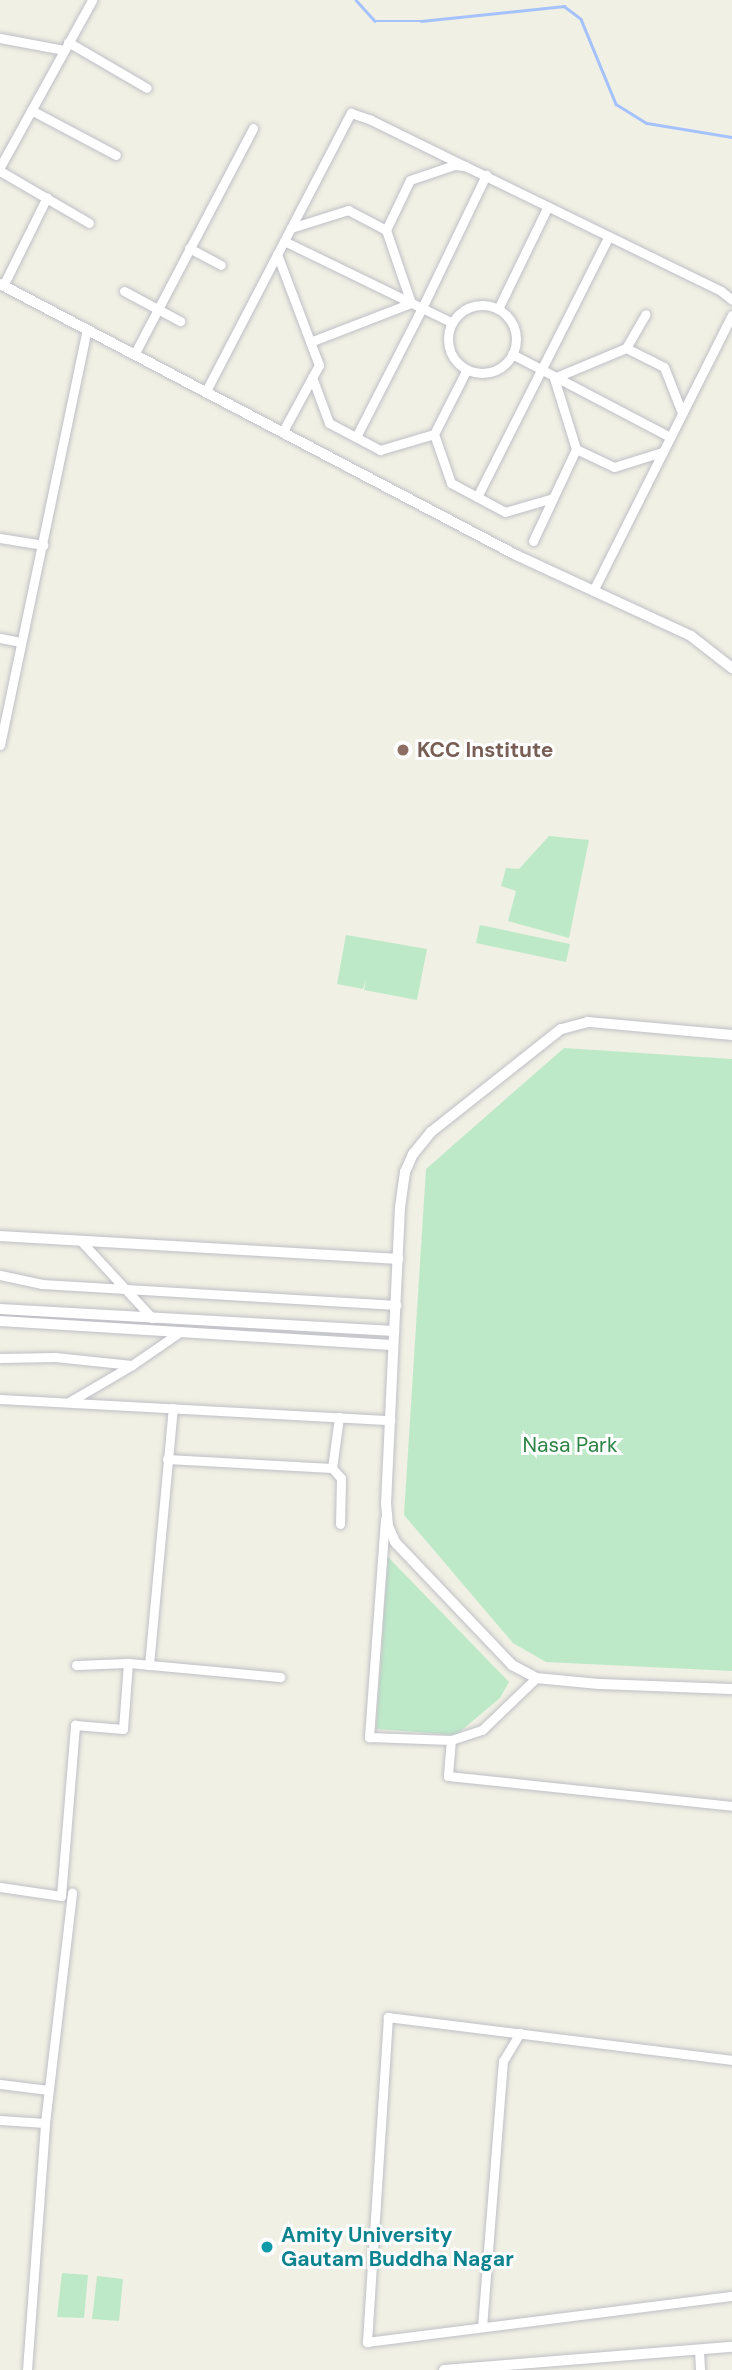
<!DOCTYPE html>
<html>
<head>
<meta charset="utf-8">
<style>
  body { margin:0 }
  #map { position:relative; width:732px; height:2370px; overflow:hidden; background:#f0f0e4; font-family:"DM Sans",sans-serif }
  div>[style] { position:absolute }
  .green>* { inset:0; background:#bee9c9 }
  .stream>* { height:2.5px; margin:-1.25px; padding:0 1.25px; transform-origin:1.25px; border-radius:1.25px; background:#a5c2ff }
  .roads { filter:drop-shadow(0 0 2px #bebfc6) drop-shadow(0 0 2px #bebfc6) }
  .minor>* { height:9px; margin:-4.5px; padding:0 4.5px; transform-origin:4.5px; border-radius:4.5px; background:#fff }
  .minor>.ring { margin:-4.5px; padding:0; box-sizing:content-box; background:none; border:9px solid #fff; border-radius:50% }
  .tertiary>* { height:10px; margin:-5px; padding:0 5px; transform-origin:5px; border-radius:5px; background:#fff }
  .dots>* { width:19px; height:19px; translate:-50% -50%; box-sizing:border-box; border:4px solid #fff; border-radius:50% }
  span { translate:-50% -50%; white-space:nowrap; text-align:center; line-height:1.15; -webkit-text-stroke:6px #fff; paint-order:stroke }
  .education-label { font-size:21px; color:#785e54; font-weight:700 }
  .left { translate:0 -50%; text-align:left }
  .park-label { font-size:21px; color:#2d8446 }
  .culture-label { font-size:21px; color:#0d838f; font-weight:700 }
</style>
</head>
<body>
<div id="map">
  <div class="green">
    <i style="clip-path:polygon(549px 836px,589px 840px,569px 938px,508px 921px,516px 891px,501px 886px,506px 868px,519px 869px)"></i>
    <i style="clip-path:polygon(480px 925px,570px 944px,566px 962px,476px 943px)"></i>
    <i style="clip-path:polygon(346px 935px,427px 949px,417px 1000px,364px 990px,366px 979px,363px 989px,337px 984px)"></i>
    <i style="clip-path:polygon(564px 1048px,732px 1059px,732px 1671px,546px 1662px,513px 1643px,404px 1515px,426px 1169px)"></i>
    <i style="clip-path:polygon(388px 1557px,509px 1682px,500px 1698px,456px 1735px,376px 1729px)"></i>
    <i style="clip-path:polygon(62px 2273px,88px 2275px,84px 2318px,57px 2317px)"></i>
    <i style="clip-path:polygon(97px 2276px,123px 2279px,119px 2321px,92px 2319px)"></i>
  </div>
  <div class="stream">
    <i style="left:356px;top:0;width:28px;rotate:48deg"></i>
    <i style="left:375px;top:21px;width:46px"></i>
    <i style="left:421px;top:21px;width:144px;rotate:-6deg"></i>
    <i style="left:564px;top:6px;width:21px;rotate:37deg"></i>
    <i style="left:581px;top:19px;width:92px;rotate:67.6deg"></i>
    <i style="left:616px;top:104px;width:36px;rotate:32deg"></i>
    <i style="left:647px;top:123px;width:86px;rotate:9.4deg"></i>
  </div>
  <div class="roads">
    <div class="minor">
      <i style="left:0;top:38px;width:65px;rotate:10.6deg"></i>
      <i style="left:68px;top:42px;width:91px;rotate:30.2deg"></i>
      <i style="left:31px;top:110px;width:96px;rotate:27.9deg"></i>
      <i style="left:0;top:167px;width:191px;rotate:-61.1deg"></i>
      <i style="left:0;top:171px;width:103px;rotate:30.3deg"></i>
      <i style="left:291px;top:228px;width:60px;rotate:-17.5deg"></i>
      <i style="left:348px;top:210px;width:43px;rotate:27.8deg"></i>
      <i style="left:386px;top:230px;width:77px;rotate:71.1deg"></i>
      <i style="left:386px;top:230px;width:55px;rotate:-64.4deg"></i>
      <i style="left:410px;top:180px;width:46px;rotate:-18.8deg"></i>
      <i style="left:454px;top:165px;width:11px;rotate:5deg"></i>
      <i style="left:465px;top:166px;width:285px;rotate:26deg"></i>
      <i style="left:721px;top:291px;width:14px;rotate:39deg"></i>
      <i style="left:284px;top:241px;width:186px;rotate:25.9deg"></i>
      <i style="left:189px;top:248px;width:36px;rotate:28deg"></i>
      <i style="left:277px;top:254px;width:119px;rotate:69.3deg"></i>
      <i style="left:319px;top:365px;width:75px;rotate:118.6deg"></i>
      <i style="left:3px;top:286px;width:99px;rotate:-63.7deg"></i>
      <i style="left:124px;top:291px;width:64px;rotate:28.2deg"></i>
      <i class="ring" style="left:448px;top:305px;width:59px;height:59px"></i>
      <i style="left:498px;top:309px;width:114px;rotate:-64.1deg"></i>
      <i style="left:310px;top:342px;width:108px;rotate:-21.1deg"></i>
      <i style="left:626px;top:348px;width:39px;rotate:-60deg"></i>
      <i style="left:135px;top:353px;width:254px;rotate:-62.3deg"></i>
      <i style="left:512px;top:354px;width:178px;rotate:27.7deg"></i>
      <i style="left:312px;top:377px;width:49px;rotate:69.7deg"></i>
      <i style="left:329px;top:423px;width:58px;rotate:27.9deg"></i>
      <i style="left:380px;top:450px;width:56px;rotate:-16.5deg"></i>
      <i style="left:434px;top:434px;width:71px;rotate:-63.1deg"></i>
      <i style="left:206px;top:391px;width:314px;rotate:-62.5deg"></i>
      <i style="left:351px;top:113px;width:21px;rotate:19deg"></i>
      <i style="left:371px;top:120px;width:105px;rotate:26.1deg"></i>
      <i style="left:434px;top:434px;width:52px;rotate:70.9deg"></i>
      <i style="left:451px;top:483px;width:61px;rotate:28.2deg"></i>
      <i style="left:505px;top:512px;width:50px;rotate:-16.3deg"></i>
      <i style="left:356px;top:437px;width:145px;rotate:-62.9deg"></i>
      <i style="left:422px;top:308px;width:148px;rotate:-64.3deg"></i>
      <i style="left:662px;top:452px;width:50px;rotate:162.6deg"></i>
      <i style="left:614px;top:467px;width:42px;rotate:-154.7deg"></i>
      <i style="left:576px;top:449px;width:74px;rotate:-107.2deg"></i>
      <i style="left:554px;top:378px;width:78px;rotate:-22.6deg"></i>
      <i style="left:626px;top:348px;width:42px;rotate:26.6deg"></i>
      <i style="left:664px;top:367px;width:49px;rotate:68.6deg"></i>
      <i style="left:477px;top:497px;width:292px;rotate:-63.2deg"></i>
      <i style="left:0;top:538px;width:44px;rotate:9.2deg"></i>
      <i style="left:533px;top:541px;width:102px;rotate:-64.9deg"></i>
      <i style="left:593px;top:591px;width:309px;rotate:-63.3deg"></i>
      <i style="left:0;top:638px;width:21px;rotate:11deg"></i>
      <i style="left:0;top:745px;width:424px;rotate:-78.2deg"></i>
      <i style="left:81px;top:1241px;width:105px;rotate:47.3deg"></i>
      <i style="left:0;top:1275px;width:43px;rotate:12.1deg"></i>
      <i style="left:42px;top:1284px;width:355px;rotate:3.4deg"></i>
      <i style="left:0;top:1358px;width:55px;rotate:-1deg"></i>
      <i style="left:55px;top:1357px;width:77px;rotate:5.9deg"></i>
      <i style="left:0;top:1399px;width:391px;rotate:3.1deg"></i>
      <i style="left:69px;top:1402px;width:73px;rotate:-30.4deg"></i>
      <i style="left:132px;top:1365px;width:58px;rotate:-34.5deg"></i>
      <i style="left:339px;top:1417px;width:51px;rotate:97.8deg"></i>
      <i style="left:332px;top:1468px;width:13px;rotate:48deg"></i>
      <i style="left:341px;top:1478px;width:46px;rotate:91.2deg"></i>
      <i style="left:167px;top:1459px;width:165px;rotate:3.1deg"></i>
      <i style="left:385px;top:1519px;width:219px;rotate:94.2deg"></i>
      <i style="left:369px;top:1737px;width:82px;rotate:2.1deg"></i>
      <i style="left:451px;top:1740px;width:33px;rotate:-18deg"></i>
      <i style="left:482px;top:1730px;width:75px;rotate:-43.9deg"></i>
      <i style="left:76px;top:1665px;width:52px;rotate:-2.2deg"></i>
      <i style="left:149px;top:1665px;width:258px;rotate:-84.7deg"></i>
      <i style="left:451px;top:1740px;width:36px;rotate:95deg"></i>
      <i style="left:448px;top:1776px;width:286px;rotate:6deg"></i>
      <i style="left:0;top:1887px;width:62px;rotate:8.4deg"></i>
      <i style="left:61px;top:1896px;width:172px;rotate:-85.3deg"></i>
      <i style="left:75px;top:1725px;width:48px;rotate:4.8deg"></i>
      <i style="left:123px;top:1729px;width:66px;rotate:-85.7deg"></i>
      <i style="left:128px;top:1663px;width:153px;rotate:5.3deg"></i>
      <i style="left:732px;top:2060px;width:347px;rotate:-172.9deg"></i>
      <i style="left:388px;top:2017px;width:326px;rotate:93.7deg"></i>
      <i style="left:367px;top:2342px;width:368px;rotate:-7.2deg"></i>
      <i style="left:0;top:2084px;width:49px;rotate:7deg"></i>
      <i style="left:0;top:2120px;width:45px;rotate:3.8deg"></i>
      <i style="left:482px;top:2327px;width:267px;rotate:-85.5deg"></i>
      <i style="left:503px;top:2061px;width:33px;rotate:-59deg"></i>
      <i style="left:699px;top:2350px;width:20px;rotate:87deg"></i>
      <i style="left:27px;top:2370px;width:248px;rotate:-85.8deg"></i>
      <i style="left:45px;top:2123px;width:232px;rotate:-83.3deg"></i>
    </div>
    <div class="tertiary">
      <i style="left:0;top:284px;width:583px;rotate:27.71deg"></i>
      <i style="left:516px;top:555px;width:193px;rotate:24.8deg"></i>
      <i style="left:691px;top:636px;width:52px;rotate:38deg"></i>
      <i style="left:732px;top:1035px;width:145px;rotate:-174.8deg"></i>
      <i style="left:588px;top:1022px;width:28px;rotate:165deg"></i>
      <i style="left:561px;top:1029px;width:166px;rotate:141.6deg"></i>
      <i style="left:431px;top:1132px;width:28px;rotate:129deg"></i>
      <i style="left:413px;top:1154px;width:20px;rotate:114deg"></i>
      <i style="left:405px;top:1172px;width:35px;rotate:98deg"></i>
      <i style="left:400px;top:1207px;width:296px;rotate:92.7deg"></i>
      <i style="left:386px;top:1503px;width:23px;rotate:85deg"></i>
      <i style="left:388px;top:1526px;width:17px;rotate:66deg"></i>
      <i style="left:395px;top:1542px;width:170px;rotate:46.4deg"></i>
      <i style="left:512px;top:1665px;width:27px;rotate:28deg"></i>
      <i style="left:536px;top:1678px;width:63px;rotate:5.4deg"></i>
      <i style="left:599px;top:1684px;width:133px;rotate:2.2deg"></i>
      <i style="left:0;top:1236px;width:399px;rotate:3.3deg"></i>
      <i style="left:0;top:1309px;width:395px;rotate:3.2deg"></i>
      <i style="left:0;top:1321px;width:392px;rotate:3.5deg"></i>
      <i style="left:444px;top:2370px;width:289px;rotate:-4.6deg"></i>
    </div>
  </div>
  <div class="dots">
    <i style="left:403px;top:750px;background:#8d6e63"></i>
    <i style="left:267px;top:2247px;background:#0f9aa8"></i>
  </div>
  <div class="education-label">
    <span class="left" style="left:417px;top:750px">KCC Institute</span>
  </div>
  <div class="park-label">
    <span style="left:570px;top:1445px">Nasa Park</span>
  </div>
  <div class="culture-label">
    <span class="left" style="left:281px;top:2247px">Amity University<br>Gautam Buddha Nagar</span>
  </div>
</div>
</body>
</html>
